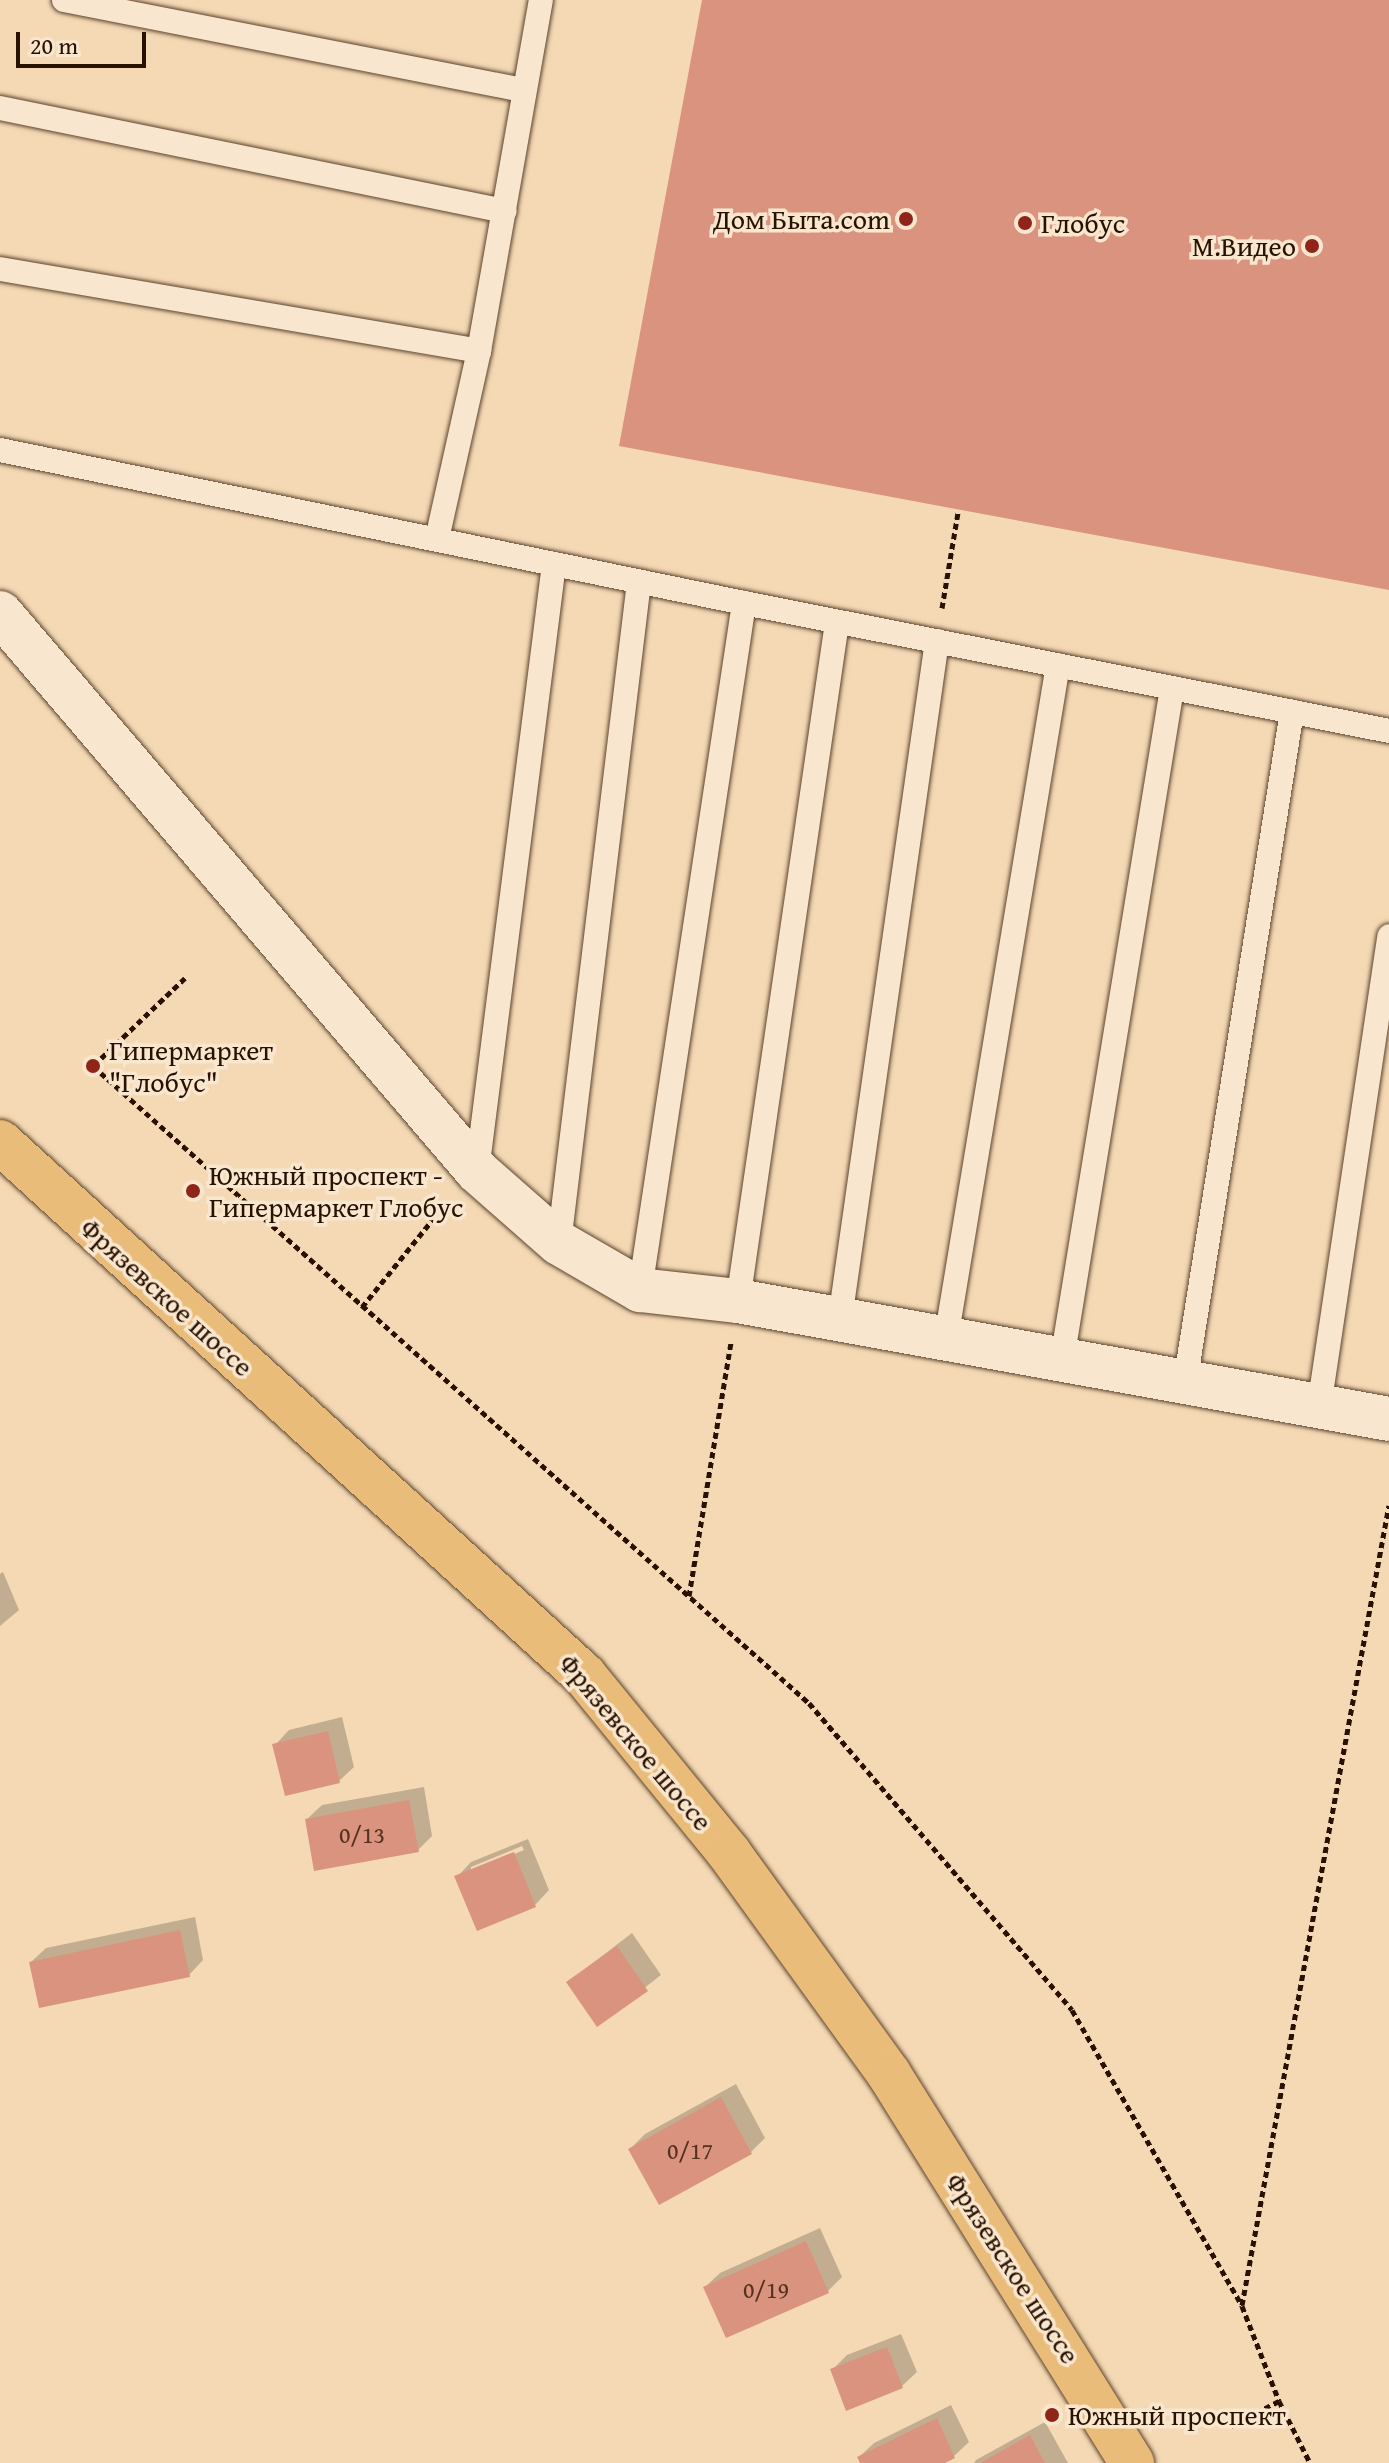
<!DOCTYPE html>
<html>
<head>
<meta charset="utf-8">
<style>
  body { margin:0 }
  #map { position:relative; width:1389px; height:2463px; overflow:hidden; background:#f4d9b4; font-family:"Gentium Book Plus",serif }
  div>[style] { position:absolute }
  .shadow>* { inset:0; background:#0003 }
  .building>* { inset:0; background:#da937e }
  .path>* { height:5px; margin-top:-2.5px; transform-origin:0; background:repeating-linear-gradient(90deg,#291100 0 6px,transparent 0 10px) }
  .roads { filter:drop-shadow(0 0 2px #5c432d) drop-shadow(0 0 2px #5c432d) }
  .service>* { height:24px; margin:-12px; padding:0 12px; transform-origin:12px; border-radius:12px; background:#f8e6ce }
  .minor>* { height:44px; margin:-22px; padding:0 22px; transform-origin:22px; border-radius:22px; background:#f8e6ce }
  .trunk>* { height:44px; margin:-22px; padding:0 22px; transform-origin:22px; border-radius:22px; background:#eabc7a }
  .dots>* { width:22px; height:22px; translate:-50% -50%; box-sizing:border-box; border:4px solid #f8e6ce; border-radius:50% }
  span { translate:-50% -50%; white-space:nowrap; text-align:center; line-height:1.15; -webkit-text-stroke:7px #f8e6ce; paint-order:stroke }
  .number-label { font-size:24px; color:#553220 }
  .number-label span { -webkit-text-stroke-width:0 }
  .poi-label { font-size:28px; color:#291100 }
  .right { translate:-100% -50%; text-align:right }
  .left { translate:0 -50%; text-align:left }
  .street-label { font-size:28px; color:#291100 }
  .scale { position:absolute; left:16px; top:32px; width:130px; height:36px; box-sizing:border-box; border:4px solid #291100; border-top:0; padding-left:10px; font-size:24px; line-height:28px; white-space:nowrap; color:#291100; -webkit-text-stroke:6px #f8e6ce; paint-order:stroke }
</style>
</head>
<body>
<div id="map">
  <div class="shadow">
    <i style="clip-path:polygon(704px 0,1389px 0,1389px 588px,621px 444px)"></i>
    <i style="clip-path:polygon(3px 1572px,19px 1610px,0 1626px,0 1574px)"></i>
    <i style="clip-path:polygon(342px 1717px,354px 1767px,339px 1781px,275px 1745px,289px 1730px)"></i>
    <i style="clip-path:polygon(424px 1787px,432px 1836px,418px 1850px,307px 1819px,322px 1805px)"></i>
    <i style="clip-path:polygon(evenodd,528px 1839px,549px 1890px,535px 1905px,457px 1877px,471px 1862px,528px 1839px,522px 1846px,524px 1850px,471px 1872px,471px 1867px,522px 1846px)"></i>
    <i style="clip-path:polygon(195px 1917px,203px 1960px,189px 1975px,31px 1962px,46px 1948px)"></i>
    <i style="clip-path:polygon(632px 1933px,661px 1975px,598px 2024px,568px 1982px)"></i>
    <i style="clip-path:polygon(736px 2084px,765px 2138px,751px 2152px,630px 2149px,645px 2134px)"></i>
    <i style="clip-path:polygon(820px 2228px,842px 2277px,828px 2291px,705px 2287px,720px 2273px)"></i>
    <i style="clip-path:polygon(901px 2334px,917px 2372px,902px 2386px,832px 2370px,847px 2355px)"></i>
    <i style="clip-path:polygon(951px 2405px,969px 2442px,954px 2456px,940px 2463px,862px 2463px,859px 2457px,874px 2443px)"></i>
    <i style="clip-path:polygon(1045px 2422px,1068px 2463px,974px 2463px,976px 2460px)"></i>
  </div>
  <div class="building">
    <i style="clip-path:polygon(702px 0,1389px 0,1389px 590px,619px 446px)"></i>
    <i style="clip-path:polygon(328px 1731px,340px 1783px,285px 1796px,272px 1744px)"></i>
    <i style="clip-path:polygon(409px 1800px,419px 1852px,314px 1871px,305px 1819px)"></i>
    <i style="clip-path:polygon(514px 1852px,536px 1907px,477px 1931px,454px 1876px)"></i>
    <i style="clip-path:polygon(180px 1930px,190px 1977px,39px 2008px,29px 1962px)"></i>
    <i style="clip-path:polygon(617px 1946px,648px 1991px,597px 2027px,566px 1982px)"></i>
    <i style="clip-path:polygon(721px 2097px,752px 2154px,659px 2205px,628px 2149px)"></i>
    <i style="clip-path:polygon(806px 2241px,829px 2293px,726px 2338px,703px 2287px)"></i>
    <i style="clip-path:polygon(887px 2347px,903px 2388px,846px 2411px,830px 2369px)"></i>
    <i style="clip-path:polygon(937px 2418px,955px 2458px,945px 2463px,860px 2463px,857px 2457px)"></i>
    <i style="clip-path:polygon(1030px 2435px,1045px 2463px,980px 2463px)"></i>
  </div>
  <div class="path">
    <i style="left:942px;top:608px;width:97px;rotate:-80.5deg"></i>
    <i style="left:185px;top:978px;width:127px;rotate:136.3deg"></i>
    <i style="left:93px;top:1066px;width:958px;rotate:41.66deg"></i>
    <i style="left:809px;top:1703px;width:404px;rotate:49.4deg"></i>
    <i style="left:1072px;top:2010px;width:341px;rotate:60.1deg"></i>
    <i style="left:1242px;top:2306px;width:102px;rotate:68.7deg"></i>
    <i style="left:1279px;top:2401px;width:54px;rotate:152.5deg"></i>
    <i style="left:362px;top:1307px;width:113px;rotate:-51.1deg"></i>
    <i style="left:689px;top:1596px;width:257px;rotate:-80.6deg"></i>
    <i style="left:1242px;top:2305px;width:813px;rotate:-79.59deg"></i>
    <i style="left:1279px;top:2401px;width:69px;rotate:63.4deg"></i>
  </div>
  <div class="roads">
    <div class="service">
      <i style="left:64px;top:0;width:468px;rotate:11.1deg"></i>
      <i style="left:0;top:108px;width:515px;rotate:11.53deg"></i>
      <i style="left:0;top:269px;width:486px;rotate:9.7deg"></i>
      <i style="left:0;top:450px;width:760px;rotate:11.62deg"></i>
      <i style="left:437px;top:539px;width:193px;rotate:-77.4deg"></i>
      <i style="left:479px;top:351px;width:356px;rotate:-80deg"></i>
      <i style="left:477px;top:1171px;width:612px;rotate:-82.77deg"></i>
      <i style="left:559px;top:1243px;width:666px;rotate:-83.1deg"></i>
      <i style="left:640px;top:1290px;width:695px;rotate:-81.39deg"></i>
      <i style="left:744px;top:603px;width:658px;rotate:11.22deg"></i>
      <i style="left:738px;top:1301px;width:686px;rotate:-81.7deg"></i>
      <i style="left:840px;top:1319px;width:685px;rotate:-81.86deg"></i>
      <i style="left:946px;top:1339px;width:683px;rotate:-80.57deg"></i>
      <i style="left:1062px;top:1360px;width:681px;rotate:-80.7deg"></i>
      <i style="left:1185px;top:1383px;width:680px;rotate:-80.95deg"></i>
      <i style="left:1319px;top:1407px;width:476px;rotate:-81.5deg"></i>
    </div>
    <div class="minor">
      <i style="left:0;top:613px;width:734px;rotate:49.47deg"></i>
      <i style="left:477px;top:1171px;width:109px;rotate:41.3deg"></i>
      <i style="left:559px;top:1243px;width:94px;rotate:30.1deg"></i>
      <i style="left:640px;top:1290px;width:99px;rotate:6.4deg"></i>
      <i style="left:738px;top:1301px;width:662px;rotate:10.27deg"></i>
    </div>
    <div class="trunk">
      <i style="left:0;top:1142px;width:791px;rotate:42.39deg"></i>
      <i style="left:584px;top:1675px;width:230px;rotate:50.8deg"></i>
      <i style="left:729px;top:1853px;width:273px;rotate:54.1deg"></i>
      <i style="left:889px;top:2074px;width:459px;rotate:58deg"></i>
    </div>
  </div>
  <div class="dots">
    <i style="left:906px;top:219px;background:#8f2418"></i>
    <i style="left:1025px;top:223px;background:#8f2418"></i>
    <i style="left:1312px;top:246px;background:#8f2418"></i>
    <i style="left:93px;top:1066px;background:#8f2418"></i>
    <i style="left:193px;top:1191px;background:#8f2418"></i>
    <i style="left:1052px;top:2415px;background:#8f2418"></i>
  </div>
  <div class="number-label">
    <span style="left:362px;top:1835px">0/13</span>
    <span style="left:690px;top:2151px">0/17</span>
    <span style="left:766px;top:2290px">0/19</span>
  </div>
  <div class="poi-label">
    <span class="right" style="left:890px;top:219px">Дом Быта.com</span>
    <span class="left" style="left:1041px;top:223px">Глобус</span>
    <span class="right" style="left:1296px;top:246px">М.Видео</span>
    <span class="left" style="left:109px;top:1066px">Гипермаркет<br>"Глобус"</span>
    <span class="left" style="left:209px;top:1191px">Южный проспект -<br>Гипермаркет Глобус</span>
    <span class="left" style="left:1068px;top:2415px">Южный проспект</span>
  </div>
  <div class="street-label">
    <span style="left:167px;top:1297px;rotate:42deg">Фрязевское шоссе</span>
    <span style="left:636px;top:1742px;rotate:50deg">Фрязевское шоссе</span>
    <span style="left:1013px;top:2268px;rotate:57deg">Фрязевское шоссе</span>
  </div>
  <div class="scale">20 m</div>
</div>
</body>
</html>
